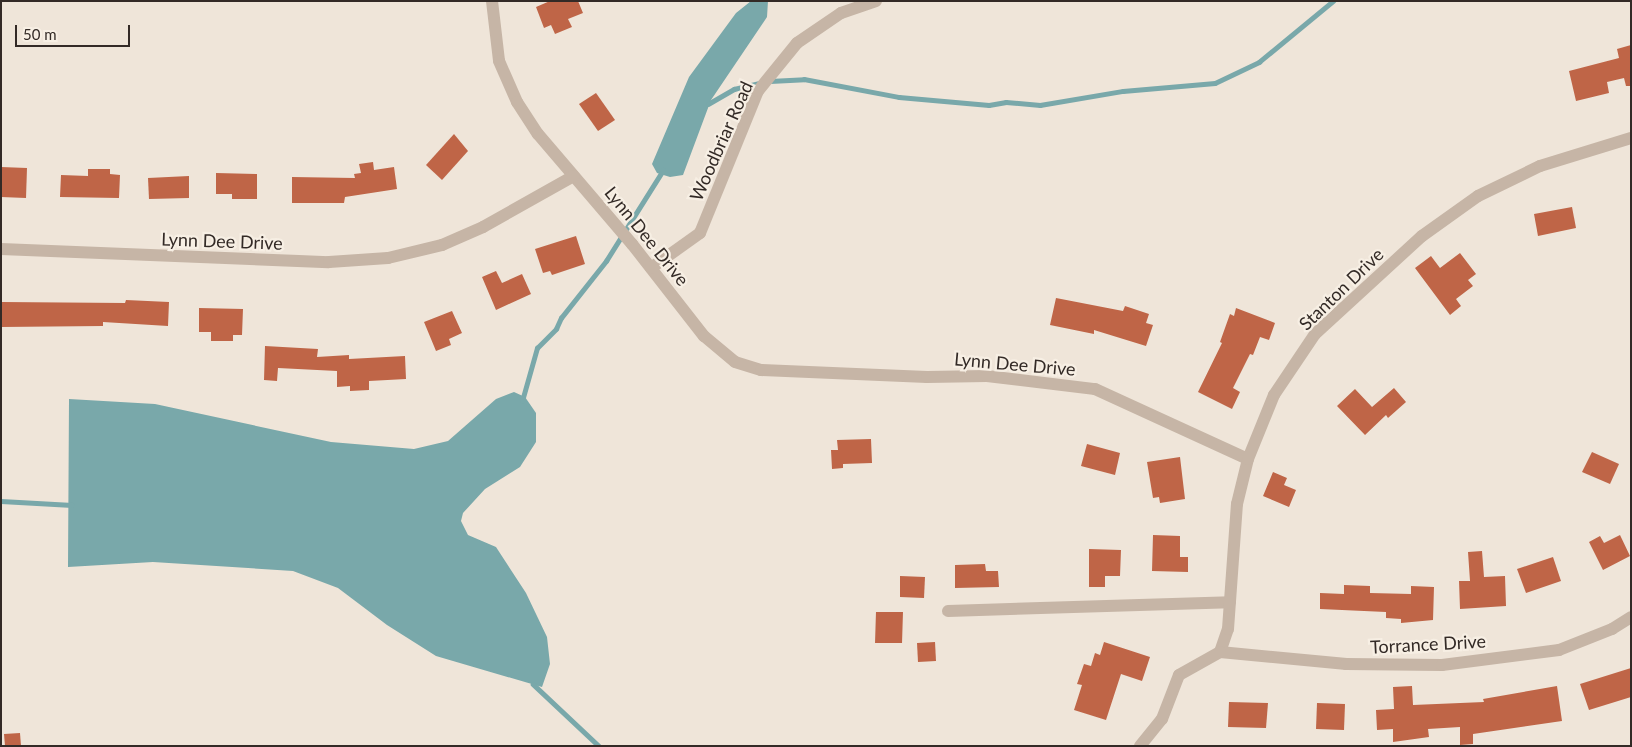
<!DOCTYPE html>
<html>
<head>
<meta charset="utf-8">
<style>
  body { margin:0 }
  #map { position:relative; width:1632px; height:747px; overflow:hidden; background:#efe5d9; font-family:Lato,sans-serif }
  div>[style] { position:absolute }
  .water>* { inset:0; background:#79a8aa }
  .stream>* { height:4.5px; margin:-2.25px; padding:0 2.25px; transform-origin:2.25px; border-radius:2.25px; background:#79a8aa }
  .building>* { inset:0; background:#bf6547 }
  .minor>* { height:12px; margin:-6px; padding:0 6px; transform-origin:6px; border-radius:6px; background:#c6b5a6 }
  span { translate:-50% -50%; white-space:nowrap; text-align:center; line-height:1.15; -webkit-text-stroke:4.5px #f7efe4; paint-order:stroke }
  .street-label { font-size:18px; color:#332a26 }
  .frame { position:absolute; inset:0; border:2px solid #332a26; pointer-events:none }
  .scale { position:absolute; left:15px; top:25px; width:115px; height:22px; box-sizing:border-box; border:2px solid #332a26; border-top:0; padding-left:6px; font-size:15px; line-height:18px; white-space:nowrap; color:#332a26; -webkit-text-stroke:4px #f7efe4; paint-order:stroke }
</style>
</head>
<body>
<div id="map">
  <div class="water">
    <i style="clip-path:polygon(751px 1px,768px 1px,767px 17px,711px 100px,683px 175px,670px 177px,657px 173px,652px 164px,689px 77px,736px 13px)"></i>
    <i style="clip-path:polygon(514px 392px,525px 397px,536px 413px,536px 442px,520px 467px,485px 489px,463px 513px,461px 521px,468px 535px,496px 547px,526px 593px,547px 637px,550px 664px,542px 687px,436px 656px,387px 625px,338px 588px,293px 571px,153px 562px,68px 567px,69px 399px,155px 404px,331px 442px,414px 449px,448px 441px,496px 399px)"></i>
  </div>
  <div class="stream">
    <i style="left:770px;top:81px;width:34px;rotate:-3deg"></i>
    <i style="left:804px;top:79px;width:97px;rotate:10.7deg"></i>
    <i style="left:899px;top:97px;width:90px;rotate:5.1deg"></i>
    <i style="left:989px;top:105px;width:17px;rotate:-10deg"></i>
    <i style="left:1006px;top:102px;width:34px;rotate:5deg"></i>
    <i style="left:1040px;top:105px;width:84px;rotate:-9.6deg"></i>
    <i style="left:1123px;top:91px;width:92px;rotate:-5deg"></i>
    <i style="left:1215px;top:83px;width:49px;rotate:-25.5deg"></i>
    <i style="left:1259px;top:62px;width:96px;rotate:-39.5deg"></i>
    <i style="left:708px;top:104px;width:30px;rotate:-30deg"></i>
    <i style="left:734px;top:89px;width:27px;rotate:-13deg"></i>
    <i style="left:522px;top:401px;width:55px;rotate:-74.2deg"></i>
    <i style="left:537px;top:348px;width:27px;rotate:-45deg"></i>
    <i style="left:556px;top:329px;width:12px;rotate:-66deg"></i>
    <i style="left:561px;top:318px;width:73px;rotate:-51.7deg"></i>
    <i style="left:606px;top:261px;width:107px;rotate:-57.9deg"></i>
    <i style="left:1px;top:501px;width:71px;rotate:3.2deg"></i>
    <i style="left:533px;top:684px;width:91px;rotate:43.2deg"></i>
  </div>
  <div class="building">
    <i style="clip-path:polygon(550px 1px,578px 1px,583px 13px,568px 19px,572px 27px,555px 34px,551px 25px,544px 28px,536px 7px)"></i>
    <i style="clip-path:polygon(1631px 45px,1631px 86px,1626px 86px,1624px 78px,1607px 82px,1609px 93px,1576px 101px,1569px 71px,1619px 58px,1617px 49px)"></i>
    <i style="clip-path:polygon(596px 93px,615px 120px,598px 131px,579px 104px)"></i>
    <i style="clip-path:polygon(454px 134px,468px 151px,442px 180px,426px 165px)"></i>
    <i style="clip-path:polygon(373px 162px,374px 170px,394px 167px,397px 189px,345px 197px,344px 203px,292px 203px,292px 177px,355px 178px,354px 174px,361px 173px,359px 164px)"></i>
    <i style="clip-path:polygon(1px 167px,27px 168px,26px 198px,1px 197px)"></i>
    <i style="clip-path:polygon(88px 169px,110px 169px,110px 174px,120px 175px,119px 198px,60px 197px,61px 175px,88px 176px)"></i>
    <i style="clip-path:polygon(216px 173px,257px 174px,257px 199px,232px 199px,232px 194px,216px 194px)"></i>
    <i style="clip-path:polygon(189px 176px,189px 198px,149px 199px,148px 178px)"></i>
    <i style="clip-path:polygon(1572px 207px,1576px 228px,1538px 236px,1534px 214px)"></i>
    <i style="clip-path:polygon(576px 236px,585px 264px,552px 275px,550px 271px,543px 273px,535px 249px)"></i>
    <i style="clip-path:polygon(1460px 253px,1476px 274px,1468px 280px,1473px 286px,1456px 299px,1461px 306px,1450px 315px,1415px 268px,1431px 256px,1440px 268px)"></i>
    <i style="clip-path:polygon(496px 271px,502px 283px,522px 274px,531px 294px,496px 310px,482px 277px)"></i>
    <i style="clip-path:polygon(1056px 298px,1123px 311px,1125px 306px,1149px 314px,1146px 323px,1153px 325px,1146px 346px,1094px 330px,1094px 334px,1050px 325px)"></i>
    <i style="clip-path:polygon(126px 300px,169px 302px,168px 326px,103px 322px,103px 326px,1px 327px,1px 302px,125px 303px)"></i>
    <i style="clip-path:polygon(199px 308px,243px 309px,242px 335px,233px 335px,233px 341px,211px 341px,211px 332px,199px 332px)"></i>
    <i style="clip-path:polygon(1236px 308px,1275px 323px,1269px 340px,1260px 337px,1253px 355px,1250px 354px,1233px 388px,1240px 392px,1232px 409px,1198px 392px,1222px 343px,1220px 342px,1230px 314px,1234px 316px)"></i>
    <i style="clip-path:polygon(452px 311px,462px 333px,449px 339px,451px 345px,436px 351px,424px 322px)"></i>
    <i style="clip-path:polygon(265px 346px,318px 349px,317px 357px,349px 355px,349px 359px,405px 356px,406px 379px,369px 381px,369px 390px,350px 391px,350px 386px,337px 387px,337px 371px,278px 368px,277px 381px,264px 380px)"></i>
    <i style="clip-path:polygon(1394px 388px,1406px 402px,1388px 418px,1386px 415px,1365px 435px,1337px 406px,1355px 389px,1372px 407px)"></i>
    <i style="clip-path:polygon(871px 439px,872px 463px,843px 464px,843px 468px,832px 469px,831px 450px,838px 450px,837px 440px)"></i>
    <i style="clip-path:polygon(1087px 444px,1120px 453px,1115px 475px,1081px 466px)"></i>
    <i style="clip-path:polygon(1592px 452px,1619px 464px,1610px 484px,1582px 472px)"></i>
    <i style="clip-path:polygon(1180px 457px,1185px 499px,1160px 503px,1159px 497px,1153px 498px,1147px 462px)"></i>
    <i style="clip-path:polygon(1273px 472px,1287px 478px,1284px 485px,1296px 490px,1289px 507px,1263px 496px)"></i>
    <i style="clip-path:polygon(1153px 535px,1180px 536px,1180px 557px,1188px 557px,1188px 572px,1152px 571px)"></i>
    <i style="clip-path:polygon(1620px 535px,1630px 556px,1603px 570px,1589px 542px,1600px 536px,1604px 543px)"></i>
    <i style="clip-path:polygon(1089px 549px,1121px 550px,1120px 576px,1105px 576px,1105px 587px,1089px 587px)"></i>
    <i style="clip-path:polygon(1482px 551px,1484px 577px,1505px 576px,1506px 606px,1460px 609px,1459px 581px,1470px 581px,1468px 552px)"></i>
    <i style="clip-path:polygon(1553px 557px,1561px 581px,1526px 593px,1517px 569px)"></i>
    <i style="clip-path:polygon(985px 564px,986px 571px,998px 571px,999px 587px,955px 588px,955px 565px)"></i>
    <i style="clip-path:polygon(900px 576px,925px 577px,924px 598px,900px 597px)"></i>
    <i style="clip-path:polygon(1344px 585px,1370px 586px,1370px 593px,1411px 594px,1411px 586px,1434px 587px,1433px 620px,1401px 623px,1401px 619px,1386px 618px,1386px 612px,1320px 609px,1320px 593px,1344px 594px)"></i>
    <i style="clip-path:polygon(876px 612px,903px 612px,902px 643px,875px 643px)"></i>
    <i style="clip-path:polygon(935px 642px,936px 661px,918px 662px,917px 643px)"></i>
    <i style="clip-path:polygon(1104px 642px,1150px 657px,1142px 681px,1121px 674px,1106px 720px,1074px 710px,1082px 685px,1077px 684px,1084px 664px,1091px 666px,1095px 653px,1100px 655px)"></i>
    <i style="clip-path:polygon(1631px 668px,1631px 697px,1589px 710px,1580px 684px)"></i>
    <i style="clip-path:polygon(1412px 686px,1413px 705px,1484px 702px,1483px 699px,1557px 686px,1562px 721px,1473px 734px,1473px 744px,1460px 745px,1460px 727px,1428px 729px,1429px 737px,1393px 742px,1393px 729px,1377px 730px,1376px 710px,1394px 709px,1393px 687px)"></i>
    <i style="clip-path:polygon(1229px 702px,1268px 703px,1266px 728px,1228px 727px)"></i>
    <i style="clip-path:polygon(1317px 703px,1345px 704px,1344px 730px,1316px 729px)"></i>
    <i style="clip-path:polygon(20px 733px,21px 746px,5px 746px,4px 734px)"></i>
  </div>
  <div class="minor">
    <i style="left:492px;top:1px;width:60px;rotate:83.3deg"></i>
    <i style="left:499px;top:61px;width:45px;rotate:66.3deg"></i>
    <i style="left:517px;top:102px;width:38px;rotate:57deg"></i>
    <i style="left:538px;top:134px;width:145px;rotate:49.5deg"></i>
    <i style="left:632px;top:244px;width:117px;rotate:52deg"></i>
    <i style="left:704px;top:336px;width:40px;rotate:40deg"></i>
    <i style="left:735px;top:362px;width:27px;rotate:17deg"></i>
    <i style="left:761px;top:370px;width:166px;rotate:2.4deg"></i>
    <i style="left:927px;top:377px;width:60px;rotate:-1deg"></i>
    <i style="left:987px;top:376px;width:109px;rotate:6.9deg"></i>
    <i style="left:1095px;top:389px;width:168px;rotate:24.6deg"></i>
    <i style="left:1px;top:249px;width:328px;rotate:2.3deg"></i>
    <i style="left:329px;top:262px;width:59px;rotate:-3.9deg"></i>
    <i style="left:388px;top:258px;width:56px;rotate:-13.5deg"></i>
    <i style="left:442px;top:245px;width:45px;rotate:-23.7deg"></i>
    <i style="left:483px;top:227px;width:104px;rotate:-29.3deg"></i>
    <i style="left:651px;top:268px;width:60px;rotate:-35.5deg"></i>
    <i style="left:700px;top:233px;width:153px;rotate:-67.8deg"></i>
    <i style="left:758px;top:91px;width:62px;rotate:-50.9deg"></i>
    <i style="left:797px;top:43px;width:53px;rotate:-34.3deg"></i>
    <i style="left:841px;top:13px;width:37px;rotate:-19deg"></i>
    <i style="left:948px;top:611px;width:282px;rotate:-1.8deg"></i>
    <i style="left:1220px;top:652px;width:24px;rotate:-71deg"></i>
    <i style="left:1228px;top:629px;width:125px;rotate:-85.9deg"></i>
    <i style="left:1237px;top:504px;width:46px;rotate:-76.3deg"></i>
    <i style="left:1248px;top:459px;width:69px;rotate:-67.9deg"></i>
    <i style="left:1274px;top:395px;width:73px;rotate:-56.1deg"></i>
    <i style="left:1315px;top:334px;width:145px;rotate:-42.5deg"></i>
    <i style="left:1422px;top:236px;width:69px;rotate:-35.5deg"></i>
    <i style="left:1478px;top:196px;width:69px;rotate:-25.8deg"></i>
    <i style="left:1540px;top:166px;width:95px;rotate:-17.1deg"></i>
    <i style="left:1220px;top:652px;width:127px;rotate:5.4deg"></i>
    <i style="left:1346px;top:664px;width:96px;rotate:0.6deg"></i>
    <i style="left:1442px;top:665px;width:118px;rotate:-7.3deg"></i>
    <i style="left:1559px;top:650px;width:57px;rotate:-21.6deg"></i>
    <i style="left:1612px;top:629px;width:22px;rotate:-32deg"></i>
    <i style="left:1140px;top:746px;width:35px;rotate:-51deg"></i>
    <i style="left:1162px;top:719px;width:47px;rotate:-68.9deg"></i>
    <i style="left:1179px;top:675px;width:47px;rotate:-29.3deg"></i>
  </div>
  <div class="street-label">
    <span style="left:721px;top:141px;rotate:-66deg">Woodbriar Road</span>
    <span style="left:647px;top:236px;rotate:51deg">Lynn Dee Drive</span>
    <span style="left:222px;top:241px;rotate:2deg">Lynn Dee Drive</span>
    <span style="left:1341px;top:289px;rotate:-44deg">Stanton Drive</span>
    <span style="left:1015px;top:364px;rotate:5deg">Lynn Dee Drive</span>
    <span style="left:1428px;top:644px;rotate:-3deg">Torrance Drive</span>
  </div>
  <div class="frame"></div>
  <div class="scale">50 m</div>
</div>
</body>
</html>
